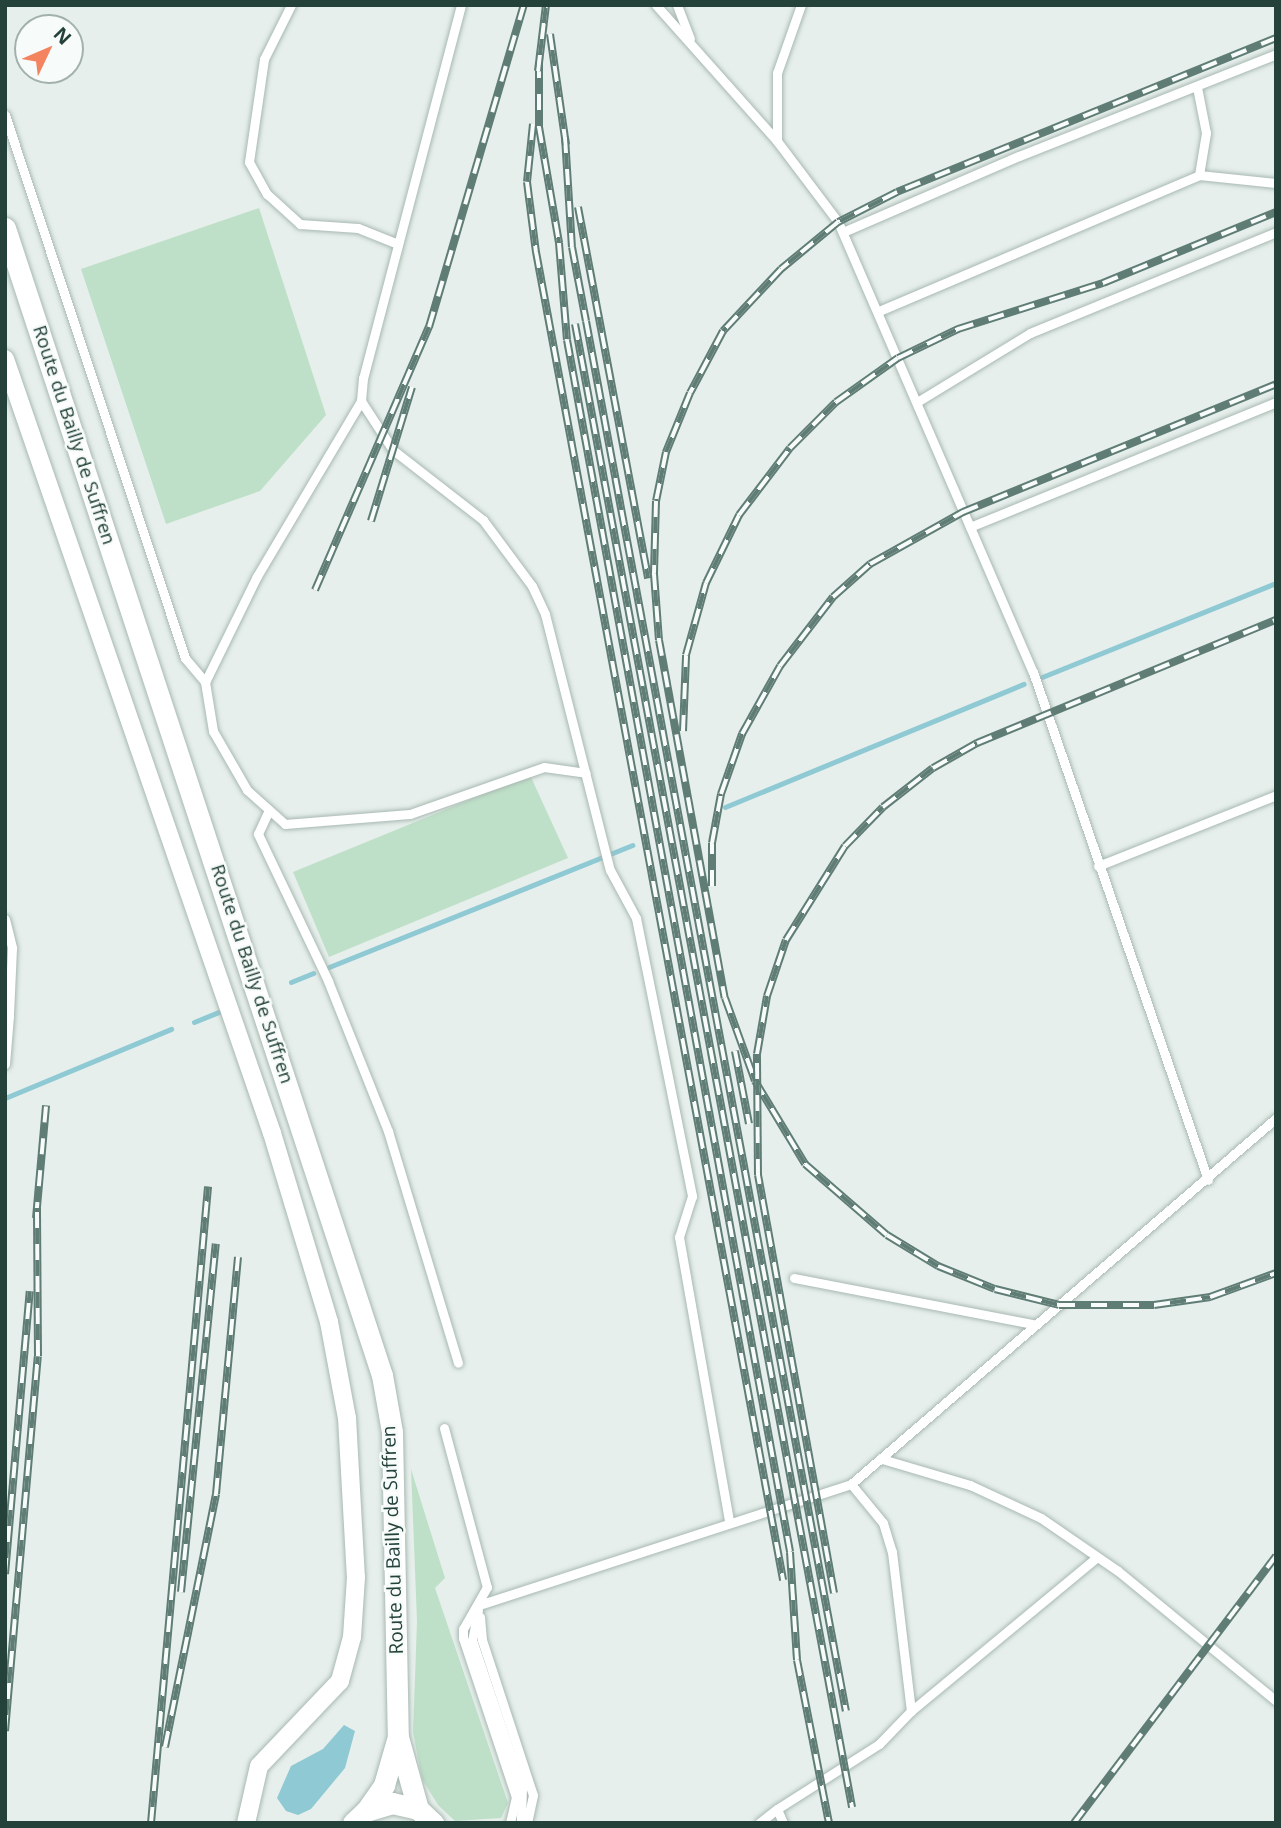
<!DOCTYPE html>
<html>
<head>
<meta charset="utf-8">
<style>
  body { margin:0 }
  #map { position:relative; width:1281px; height:1828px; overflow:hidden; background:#e6efeb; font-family:"Open Sans",sans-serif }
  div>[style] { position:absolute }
  .green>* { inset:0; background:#bfe0c8 }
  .water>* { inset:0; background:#8ec9d4 }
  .stream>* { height:5px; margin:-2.5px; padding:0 2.5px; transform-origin:2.5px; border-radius:2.5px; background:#8ec9d4 }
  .roads { filter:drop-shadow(0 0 2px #a8b8b2) drop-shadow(0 0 2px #a8b8b2) }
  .service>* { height:9px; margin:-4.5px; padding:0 4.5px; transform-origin:4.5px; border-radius:4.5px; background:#fff }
  .minor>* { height:18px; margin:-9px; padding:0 9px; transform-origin:9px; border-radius:9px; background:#fff }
  .secondary>* { height:21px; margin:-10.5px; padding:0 10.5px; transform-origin:10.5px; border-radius:10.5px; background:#fff }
  .rail>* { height:8px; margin-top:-4px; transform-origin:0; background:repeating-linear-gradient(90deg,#f7fbf9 0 16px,#5f7d75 0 32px); box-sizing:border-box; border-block:2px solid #5f7d75 }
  span { translate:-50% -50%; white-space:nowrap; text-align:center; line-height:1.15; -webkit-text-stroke:5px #f7fbf9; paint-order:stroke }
  .street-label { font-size:19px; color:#24423a }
  .frame { position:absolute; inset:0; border:7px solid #24423a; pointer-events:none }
  .north { position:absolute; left:14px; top:14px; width:70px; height:70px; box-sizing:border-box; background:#f7fbf9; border:2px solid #a3b1ad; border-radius:50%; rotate:46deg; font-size:19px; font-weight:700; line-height:28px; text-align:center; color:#24423a }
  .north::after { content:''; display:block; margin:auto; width:24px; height:32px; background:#f4845f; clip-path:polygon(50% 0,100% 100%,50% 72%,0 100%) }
</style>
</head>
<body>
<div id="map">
  <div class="green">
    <i style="clip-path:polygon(259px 208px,326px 415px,260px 491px,166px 524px,81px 269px)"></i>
    <i style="clip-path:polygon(530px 775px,568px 858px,329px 957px,293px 872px)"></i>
    <i style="clip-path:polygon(411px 1469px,445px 1578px,435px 1588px,508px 1803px,501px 1818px,455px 1821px,438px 1805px,422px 1779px,413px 1732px,417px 1621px)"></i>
  </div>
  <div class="water">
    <i style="clip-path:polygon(344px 1725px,355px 1731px,345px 1768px,311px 1809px,298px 1815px,286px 1811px,277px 1798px,291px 1766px,323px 1749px)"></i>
  </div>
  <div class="stream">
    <i style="left:1042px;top:677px;width:252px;rotate:-21.9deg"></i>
    <i style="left:725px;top:807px;width:323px;rotate:-22.4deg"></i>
    <i style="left:329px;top:967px;width:327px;rotate:-21.9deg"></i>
    <i style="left:291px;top:982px;width:24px;rotate:-22deg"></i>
    <i style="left:194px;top:1022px;width:27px;rotate:-22deg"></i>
    <i style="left:5px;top:1098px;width:180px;rotate:-22.6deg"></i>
  </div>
  <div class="roads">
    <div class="service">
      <i style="left:291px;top:5px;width:60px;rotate:116.6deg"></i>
      <i style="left:264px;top:59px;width:104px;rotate:98.3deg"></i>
      <i style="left:249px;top:162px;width:37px;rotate:61deg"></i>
      <i style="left:267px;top:194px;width:45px;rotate:42.3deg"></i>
      <i style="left:300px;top:224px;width:58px;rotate:3.9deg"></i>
      <i style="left:358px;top:228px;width:43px;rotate:21.8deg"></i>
      <i style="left:461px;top:5px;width:386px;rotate:104.7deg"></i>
      <i style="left:363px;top:378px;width:23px;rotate:95deg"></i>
      <i style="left:361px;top:401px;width:59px;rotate:56.9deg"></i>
      <i style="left:393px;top:450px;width:114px;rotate:37.9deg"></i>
      <i style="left:483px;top:520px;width:82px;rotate:53.4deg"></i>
      <i style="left:532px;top:586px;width:31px;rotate:65deg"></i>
      <i style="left:545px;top:614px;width:264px;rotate:75.8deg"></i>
      <i style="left:610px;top:870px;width:55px;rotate:61.6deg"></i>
      <i style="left:636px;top:918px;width:284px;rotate:78.6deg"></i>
      <i style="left:692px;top:1196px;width:43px;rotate:107.6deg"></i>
      <i style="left:679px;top:1237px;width:289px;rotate:80deg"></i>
      <i style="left:656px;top:5px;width:182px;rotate:48.3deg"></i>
      <i style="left:777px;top:141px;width:101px;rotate:53deg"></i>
      <i style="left:838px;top:222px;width:490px;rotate:66.6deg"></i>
      <i style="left:1033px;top:672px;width:537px;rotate:70.99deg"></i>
      <i style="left:677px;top:5px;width:36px;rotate:69deg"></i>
      <i style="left:5px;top:115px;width:572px;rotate:71.66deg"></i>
      <i style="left:185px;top:658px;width:31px;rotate:50deg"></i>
      <i style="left:777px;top:141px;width:68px;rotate:-90deg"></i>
      <i style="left:777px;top:73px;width:72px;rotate:-70.6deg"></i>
      <i style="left:1199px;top:175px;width:77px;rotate:5.9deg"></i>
      <i style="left:843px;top:232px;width:192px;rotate:-23.4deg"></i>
      <i style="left:1019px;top:156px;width:277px;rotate:-21.6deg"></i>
      <i style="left:879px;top:311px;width:348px;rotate:-23deg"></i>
      <i style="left:1199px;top:175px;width:43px;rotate:-80.5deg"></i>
      <i style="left:1206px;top:133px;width:47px;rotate:-101.1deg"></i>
      <i style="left:361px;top:401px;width:204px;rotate:120.7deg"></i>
      <i style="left:257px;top:576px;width:118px;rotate:116.1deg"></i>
      <i style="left:205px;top:682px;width:50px;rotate:80.7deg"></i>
      <i style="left:213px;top:731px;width:68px;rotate:60deg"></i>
      <i style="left:247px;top:790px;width:51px;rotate:41.8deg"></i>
      <i style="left:285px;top:824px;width:125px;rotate:-4.6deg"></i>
      <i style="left:410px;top:814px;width:142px;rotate:-19.3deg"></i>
      <i style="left:544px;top:767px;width:42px;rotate:8.1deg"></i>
      <i style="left:917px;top:402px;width:132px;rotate:-31.4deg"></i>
      <i style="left:1030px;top:333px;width:266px;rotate:-22.3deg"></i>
      <i style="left:970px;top:527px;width:331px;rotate:-22.2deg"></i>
      <i style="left:269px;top:810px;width:26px;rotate:115deg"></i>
      <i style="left:258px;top:834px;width:163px;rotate:64.5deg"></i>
      <i style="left:328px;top:981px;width:162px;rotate:68.2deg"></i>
      <i style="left:388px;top:1131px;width:242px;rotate:73.2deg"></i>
      <i style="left:1098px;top:866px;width:192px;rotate:-21.7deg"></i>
      <i style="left:5px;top:919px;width:30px;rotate:76deg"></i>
      <i style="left:12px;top:948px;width:67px;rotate:92.6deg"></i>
      <i style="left:9px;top:1015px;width:4px;rotate:153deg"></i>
      <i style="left:5px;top:1064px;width:49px;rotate:-85.3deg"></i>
      <i style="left:794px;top:1278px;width:243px;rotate:10.9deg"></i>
      <i style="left:444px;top:1428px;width:165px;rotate:74.9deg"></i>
      <i style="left:487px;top:1587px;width:48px;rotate:119.7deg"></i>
      <i style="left:463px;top:1629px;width:9px;rotate:90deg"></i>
      <i style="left:463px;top:1638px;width:168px;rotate:71.6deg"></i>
      <i style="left:516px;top:1797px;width:27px;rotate:103deg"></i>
      <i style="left:882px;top:1459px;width:92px;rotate:16.5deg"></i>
      <i style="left:970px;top:1485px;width:78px;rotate:24.9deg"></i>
      <i style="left:1041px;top:1518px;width:93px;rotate:34.5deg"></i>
      <i style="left:1118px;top:1571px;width:205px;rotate:39.4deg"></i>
      <i style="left:851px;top:1484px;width:50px;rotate:50.6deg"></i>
      <i style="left:883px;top:1523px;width:30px;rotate:73deg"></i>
      <i style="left:892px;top:1552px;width:160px;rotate:83.2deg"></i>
      <i style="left:479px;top:1605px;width:391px;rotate:-18deg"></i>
      <i style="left:851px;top:1484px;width:561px;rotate:-40.73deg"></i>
      <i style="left:478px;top:1610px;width:31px;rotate:101deg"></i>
      <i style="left:472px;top:1640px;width:157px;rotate:71.4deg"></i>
      <i style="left:522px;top:1789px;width:34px;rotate:92deg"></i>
      <i style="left:480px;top:1617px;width:23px;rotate:85deg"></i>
      <i style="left:482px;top:1640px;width:163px;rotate:71.8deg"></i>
      <i style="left:533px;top:1795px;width:29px;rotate:102deg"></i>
      <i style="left:759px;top:1823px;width:23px;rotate:-38deg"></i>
      <i style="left:783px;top:1823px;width:15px;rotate:-113deg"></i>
      <i style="left:777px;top:1809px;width:121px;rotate:-32.5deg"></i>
      <i style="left:879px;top:1744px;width:46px;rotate:-45.9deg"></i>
      <i style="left:911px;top:1711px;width:241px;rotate:-39.6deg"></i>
    </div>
    <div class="minor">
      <i style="left:5px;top:359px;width:819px;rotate:70.97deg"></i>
      <i style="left:272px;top:1133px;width:197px;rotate:73.2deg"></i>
      <i style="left:329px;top:1322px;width:98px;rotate:79.4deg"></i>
      <i style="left:347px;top:1418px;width:159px;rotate:86.8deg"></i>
      <i style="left:356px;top:1577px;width:60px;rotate:93.8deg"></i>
      <i style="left:352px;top:1637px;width:46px;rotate:105.3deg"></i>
      <i style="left:340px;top:1681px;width:117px;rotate:133.6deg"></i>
      <i style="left:259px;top:1766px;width:58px;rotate:102.8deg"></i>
    </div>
    <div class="secondary">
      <i style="left:5px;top:228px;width:1207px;rotate:71.81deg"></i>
      <i style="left:382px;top:1375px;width:58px;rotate:80deg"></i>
      <i style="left:392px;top:1432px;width:305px;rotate:88.9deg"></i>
      <i style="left:398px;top:1737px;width:75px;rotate:74.5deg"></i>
      <i style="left:366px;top:1811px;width:32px;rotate:-55deg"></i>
      <i style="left:384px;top:1785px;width:47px;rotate:-73.9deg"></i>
      <i style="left:353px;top:1823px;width:18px;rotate:-43deg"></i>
      <i style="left:366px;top:1811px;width:27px;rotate:-17deg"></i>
      <i style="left:392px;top:1803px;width:27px;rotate:13deg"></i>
      <i style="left:418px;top:1809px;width:21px;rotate:43deg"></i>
    </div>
  </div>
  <div class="rail">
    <i style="left:550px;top:34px;width:112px;rotate:81.8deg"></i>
    <i style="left:1276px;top:38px;width:409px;rotate:157.9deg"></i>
    <i style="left:897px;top:192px;width:66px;rotate:153deg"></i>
    <i style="left:838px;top:222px;width:74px;rotate:140.5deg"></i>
    <i style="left:781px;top:269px;width:85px;rotate:133.1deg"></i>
    <i style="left:723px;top:331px;width:70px;rotate:118deg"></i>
    <i style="left:690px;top:393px;width:64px;rotate:112.1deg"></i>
    <i style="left:666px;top:452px;width:50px;rotate:101.5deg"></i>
    <i style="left:656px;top:501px;width:73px;rotate:91.6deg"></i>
    <i style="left:654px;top:574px;width:66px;rotate:85.7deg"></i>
    <i style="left:659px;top:640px;width:364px;rotate:79.6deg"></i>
    <i style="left:725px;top:998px;width:88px;rotate:70.1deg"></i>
    <i style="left:755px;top:1081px;width:97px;rotate:58.9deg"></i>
    <i style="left:805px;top:1164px;width:108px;rotate:40.9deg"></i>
    <i style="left:887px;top:1235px;width:60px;rotate:31.3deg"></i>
    <i style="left:938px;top:1266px;width:61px;rotate:22deg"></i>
    <i style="left:995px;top:1289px;width:66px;rotate:14deg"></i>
    <i style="left:1059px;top:1305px;width:95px"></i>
    <i style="left:1154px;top:1305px;width:57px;rotate:-8.1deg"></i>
    <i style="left:1210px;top:1297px;width:70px;rotate:-20deg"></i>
    <i style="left:539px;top:62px;width:65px;rotate:90deg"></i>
    <i style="left:539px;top:127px;width:118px;rotate:80.2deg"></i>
    <i style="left:559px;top:243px;width:97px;rotate:85.3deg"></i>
    <i style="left:567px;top:340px;width:1232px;rotate:79.57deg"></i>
    <i style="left:790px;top:1552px;width:108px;rotate:86.3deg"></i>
    <i style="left:797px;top:1660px;width:166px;rotate:78.9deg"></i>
    <i style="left:538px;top:71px;width:66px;rotate:-83.1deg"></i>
    <i style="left:533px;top:124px;width:58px;rotate:95.9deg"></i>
    <i style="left:527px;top:182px;width:71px;rotate:82.7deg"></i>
    <i style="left:536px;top:252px;width:1351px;rotate:79.46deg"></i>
    <i style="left:565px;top:137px;width:110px;rotate:86.4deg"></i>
    <i style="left:572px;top:247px;width:75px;rotate:79.3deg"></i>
    <i style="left:586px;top:321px;width:1414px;rotate:79.41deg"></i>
    <i style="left:578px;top:207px;width:378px;rotate:79.3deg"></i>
    <i style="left:575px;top:324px;width:1509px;rotate:79.42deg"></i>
    <i style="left:371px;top:521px;width:140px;rotate:-73deg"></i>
    <i style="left:315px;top:590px;width:287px;rotate:-66.6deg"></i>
    <i style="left:429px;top:327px;width:336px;rotate:-73.6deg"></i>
    <i style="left:683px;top:731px;width:76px;rotate:-87.7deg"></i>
    <i style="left:686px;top:655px;width:75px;rotate:-74.5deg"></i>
    <i style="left:706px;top:583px;width:76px;rotate:-64.1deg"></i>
    <i style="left:739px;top:515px;width:84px;rotate:-52.7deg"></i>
    <i style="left:790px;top:448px;width:65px;rotate:-45deg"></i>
    <i style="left:836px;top:402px;width:76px;rotate:-35.4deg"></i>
    <i style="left:898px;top:358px;width:67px;rotate:-25.8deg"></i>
    <i style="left:958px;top:329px;width:152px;rotate:-17.6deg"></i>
    <i style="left:1103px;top:283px;width:187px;rotate:-22.3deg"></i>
    <i style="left:712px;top:886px;width:43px;rotate:-90deg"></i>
    <i style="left:712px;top:843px;width:50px;rotate:-79.6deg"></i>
    <i style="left:721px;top:794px;width:64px;rotate:-70.7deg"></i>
    <i style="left:742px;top:734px;width:78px;rotate:-60.8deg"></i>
    <i style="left:780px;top:666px;width:87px;rotate:-52.5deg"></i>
    <i style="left:833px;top:597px;width:50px;rotate:-41.7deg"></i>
    <i style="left:870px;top:564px;width:107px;rotate:-29.2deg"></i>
    <i style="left:963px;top:512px;width:338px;rotate:-22.2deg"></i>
    <i style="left:735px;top:1051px;width:74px;rotate:79.1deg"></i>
    <i style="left:36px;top:1218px;width:113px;rotate:-84.9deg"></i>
    <i style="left:5px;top:1574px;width:284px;rotate:-85deg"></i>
    <i style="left:181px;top:1592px;width:350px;rotate:-84.3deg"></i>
    <i style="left:834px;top:1593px;width:425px;rotate:-100.3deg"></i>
    <i style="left:758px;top:1175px;width:121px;rotate:-90.5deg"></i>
    <i style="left:757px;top:1054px;width:59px;rotate:-80.2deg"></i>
    <i style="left:767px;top:996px;width:59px;rotate:-71.3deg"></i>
    <i style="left:786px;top:940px;width:111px;rotate:-57.9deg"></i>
    <i style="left:845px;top:846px;width:54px;rotate:-45.7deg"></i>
    <i style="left:883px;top:807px;width:63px;rotate:-38deg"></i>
    <i style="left:933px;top:768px;width:51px;rotate:-29.6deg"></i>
    <i style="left:977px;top:743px;width:323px;rotate:-22.4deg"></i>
    <i style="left:5px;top:1731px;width:376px;rotate:-85deg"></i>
    <i style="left:38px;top:1356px;width:148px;rotate:-90.4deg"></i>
    <i style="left:165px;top:1747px;width:258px;rotate:-78.6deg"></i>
    <i style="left:216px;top:1494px;width:238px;rotate:-84.7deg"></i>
    <i style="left:151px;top:1823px;width:639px;rotate:-84.88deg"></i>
    <i style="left:1074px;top:1823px;width:335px;rotate:-52.9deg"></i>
  </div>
  <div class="street-label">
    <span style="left:74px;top:435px;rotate:72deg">Route du Bailly de Suffren</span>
    <span style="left:252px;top:974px;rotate:72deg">Route du Bailly de Suffren</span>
    <span style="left:393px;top:1540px;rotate:-92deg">Route du Bailly de Suffren</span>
  </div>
  <div class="frame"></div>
  <div class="north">N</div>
</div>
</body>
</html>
